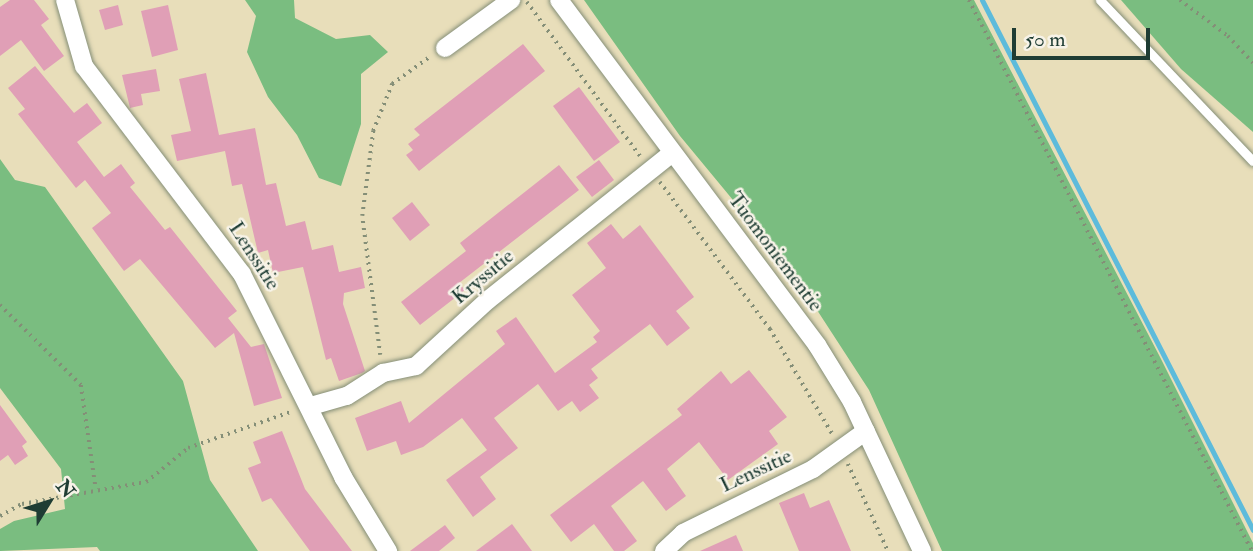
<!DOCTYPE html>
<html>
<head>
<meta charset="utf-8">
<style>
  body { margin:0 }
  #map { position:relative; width:1253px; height:551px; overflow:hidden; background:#e8deba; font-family:"IM FELL Double Pica",serif }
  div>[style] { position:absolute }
  .forest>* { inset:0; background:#7abd80 }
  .stream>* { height:5px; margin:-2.5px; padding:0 2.5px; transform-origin:2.5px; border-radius:2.5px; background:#5dbbdb }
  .building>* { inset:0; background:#e09fb6 }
  .path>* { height:3.5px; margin-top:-1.75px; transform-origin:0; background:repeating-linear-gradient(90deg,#848e77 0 2px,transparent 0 7px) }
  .roads { filter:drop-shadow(0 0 2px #848e77) drop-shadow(0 0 2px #848e77) }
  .service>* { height:9px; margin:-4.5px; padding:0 4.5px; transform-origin:4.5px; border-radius:4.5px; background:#fff }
  .minor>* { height:18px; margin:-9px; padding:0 9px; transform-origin:9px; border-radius:9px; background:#fff }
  span { translate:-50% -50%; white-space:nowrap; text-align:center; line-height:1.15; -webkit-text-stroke:5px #f7f3e8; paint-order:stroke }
  .street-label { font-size:21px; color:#1f3d34 }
  .north { position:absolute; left:14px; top:467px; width:70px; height:70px; -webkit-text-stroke:5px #f7f3e8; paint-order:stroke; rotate:52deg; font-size:19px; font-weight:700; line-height:28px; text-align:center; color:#1f3d34 }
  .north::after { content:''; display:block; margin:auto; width:24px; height:32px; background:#1f3d34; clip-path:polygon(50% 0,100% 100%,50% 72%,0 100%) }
  .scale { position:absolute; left:1012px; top:28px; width:138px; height:32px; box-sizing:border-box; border:4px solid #1f3d34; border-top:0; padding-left:9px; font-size:21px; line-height:24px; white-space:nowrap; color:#1f3d34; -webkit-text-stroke:5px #f7f3e8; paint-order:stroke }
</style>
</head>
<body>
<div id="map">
  <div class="forest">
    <i style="clip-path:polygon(245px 0,294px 0,295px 18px,336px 39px,370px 35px,388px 52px,361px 74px,361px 124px,341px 186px,319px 178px,297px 135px,268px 97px,247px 52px,256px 16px)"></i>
    <i style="clip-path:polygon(584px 0,974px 0,1160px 357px,1253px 543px,1253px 551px,942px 551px,869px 390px,791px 270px,680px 136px)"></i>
    <i style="clip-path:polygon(1121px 0,1253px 0,1253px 132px,1181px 69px)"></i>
    <i style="clip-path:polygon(0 159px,15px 180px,45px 187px,183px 381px,210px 480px,258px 551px,100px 551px,97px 547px,0 551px,0 529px,14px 521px,65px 509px,61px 469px,0 388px)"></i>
  </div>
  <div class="stream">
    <i style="left:982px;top:0;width:595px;rotate:62.92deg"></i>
  </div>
  <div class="building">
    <i style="clip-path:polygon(10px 0,34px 0,49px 19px,41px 25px,64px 56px,44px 71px,21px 40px,0 56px,0 7px)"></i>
    <i style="clip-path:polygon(118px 5px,123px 25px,105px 30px,99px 10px)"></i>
    <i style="clip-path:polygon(168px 5px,178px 50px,152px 57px,141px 11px)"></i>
    <i style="clip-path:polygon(523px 44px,545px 71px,419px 171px,406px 155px,413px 150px,408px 144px,420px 135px,414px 129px)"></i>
    <i style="clip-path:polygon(35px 66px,74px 113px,87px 103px,102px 123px,77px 142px,104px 177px,121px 164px,135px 183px,130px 187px,165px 230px,170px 227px,237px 311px,228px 318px,251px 347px,264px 344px,282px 398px,254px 406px,234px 333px,215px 348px,140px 259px,124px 271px,115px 259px,92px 228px,111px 213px,85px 180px,76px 188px,18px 114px,25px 109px,8px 88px)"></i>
    <i style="clip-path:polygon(156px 69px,160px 91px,141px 94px,143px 105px,130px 108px,122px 75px)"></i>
    <i style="clip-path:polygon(206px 73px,219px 135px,255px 128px,266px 185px,276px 183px,286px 226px,305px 221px,312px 250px,333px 245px,339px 272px,361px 267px,365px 288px,344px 293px,343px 304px,365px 371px,362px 373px,339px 381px,331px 358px,326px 360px,303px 267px,273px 273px,268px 250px,258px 253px,242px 184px,232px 186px,225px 151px,177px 161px,171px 135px,191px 131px,179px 79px)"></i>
    <i style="clip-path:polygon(579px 87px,620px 142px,594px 161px,553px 106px)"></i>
    <i style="clip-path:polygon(599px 160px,614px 180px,592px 197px,576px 177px)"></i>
    <i style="clip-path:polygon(559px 165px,579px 190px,459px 283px,465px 290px,420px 325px,401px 302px,466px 251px,460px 243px)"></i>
    <i style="clip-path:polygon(412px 202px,430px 225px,410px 241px,392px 218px)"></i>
    <i style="clip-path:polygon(611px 224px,623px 239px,640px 225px,694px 297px,676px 311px,690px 328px,667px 346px,650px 324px,591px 369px,598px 378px,589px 385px,599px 398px,580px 412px,572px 401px,558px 411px,538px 384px,494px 418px,518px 448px,480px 477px,496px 499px,473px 517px,446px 480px,487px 450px,462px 418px,423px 447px,401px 455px,396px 441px,367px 451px,355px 418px,401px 401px,409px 423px,505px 344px,496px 331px,516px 317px,555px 373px,597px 342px,593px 337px,600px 331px,572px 295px,606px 268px,587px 243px)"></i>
    <i style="clip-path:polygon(749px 370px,787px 417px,769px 431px,778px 444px,728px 480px,699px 442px,667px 469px,686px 496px,666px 511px,643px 481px,611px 506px,637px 541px,624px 551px,614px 551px,594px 524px,571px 542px,550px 515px,682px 415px,677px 409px,721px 371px,731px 384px)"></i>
    <i style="clip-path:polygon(0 405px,27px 442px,22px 446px,28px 456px,15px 465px,8px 455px,0 461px)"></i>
    <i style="clip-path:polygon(282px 431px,305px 489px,352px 551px,310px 551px,271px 498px,262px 502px,248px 468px,261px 463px,253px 442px)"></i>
    <i style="clip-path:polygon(804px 493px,810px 508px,829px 500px,851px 551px,799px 551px,779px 503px)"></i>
    <i style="clip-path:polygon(512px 524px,532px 551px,476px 551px)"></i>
    <i style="clip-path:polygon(445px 525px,455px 538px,439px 551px,410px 551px)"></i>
    <i style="clip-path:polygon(736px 535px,743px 551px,700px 551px)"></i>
  </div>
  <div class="path">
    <i style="left:969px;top:0;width:619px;rotate:62.81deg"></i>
    <i style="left:1180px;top:0;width:60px;rotate:36.9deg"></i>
    <i style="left:1228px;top:36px;width:37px;rotate:47deg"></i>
    <i style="left:527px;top:2px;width:191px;rotate:53.7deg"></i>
    <i style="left:660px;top:182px;width:184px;rotate:53.2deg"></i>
    <i style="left:770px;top:329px;width:123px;rotate:59.3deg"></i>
    <i style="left:0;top:305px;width:114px;rotate:44.6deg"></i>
    <i style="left:81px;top:385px;width:105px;rotate:81.8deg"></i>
    <i style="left:380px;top:355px;width:140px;rotate:-97.4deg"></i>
    <i style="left:362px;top:216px;width:86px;rotate:-82.6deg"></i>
    <i style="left:373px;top:131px;width:51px;rotate:-68deg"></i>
    <i style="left:392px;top:84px;width:48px;rotate:-35.7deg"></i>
    <i style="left:848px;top:464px;width:96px;rotate:65.3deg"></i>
    <i style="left:0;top:516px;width:25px;rotate:-29deg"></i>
    <i style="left:22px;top:504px;width:126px;rotate:-10.1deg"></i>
    <i style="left:146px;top:482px;width:54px;rotate:-39deg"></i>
    <i style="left:188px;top:448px;width:111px;rotate:-19.4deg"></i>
  </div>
  <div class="roads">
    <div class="service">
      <i style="left:1100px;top:0;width:222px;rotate:46.5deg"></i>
    </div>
    <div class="minor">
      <i style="left:65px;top:0;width:69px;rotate:73.9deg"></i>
      <i style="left:84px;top:66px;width:261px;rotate:52.8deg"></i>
      <i style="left:242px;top:274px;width:227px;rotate:63.5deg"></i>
      <i style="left:343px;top:477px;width:87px;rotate:58.7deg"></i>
      <i style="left:559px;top:0;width:431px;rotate:53.2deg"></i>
      <i style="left:817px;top:345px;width:67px;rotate:58.4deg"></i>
      <i style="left:852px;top:402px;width:165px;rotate:64.8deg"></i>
      <i style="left:445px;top:48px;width:82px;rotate:-36deg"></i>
      <i style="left:311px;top:406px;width:37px;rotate:-16deg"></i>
      <i style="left:347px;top:396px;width:43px;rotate:-32.6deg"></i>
      <i style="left:383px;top:373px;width:34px;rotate:-12deg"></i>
      <i style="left:416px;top:366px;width:98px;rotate:-42.5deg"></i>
      <i style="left:488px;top:300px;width:234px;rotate:-38.6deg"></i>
      <i style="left:664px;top:551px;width:26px;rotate:-43deg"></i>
      <i style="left:683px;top:533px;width:145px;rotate:-26.2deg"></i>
      <i style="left:813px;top:469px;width:65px;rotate:-35.6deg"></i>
    </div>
  </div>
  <div class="street-label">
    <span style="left:775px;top:252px;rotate:53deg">Tuomoniementie</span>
    <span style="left:254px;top:256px;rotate:57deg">Lenssitie</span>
    <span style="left:483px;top:277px;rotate:-40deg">Kryssitie</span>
    <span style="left:756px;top:471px;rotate:-25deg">Lenssitie</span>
  </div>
  <div class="north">N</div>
  <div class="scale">50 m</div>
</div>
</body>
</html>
